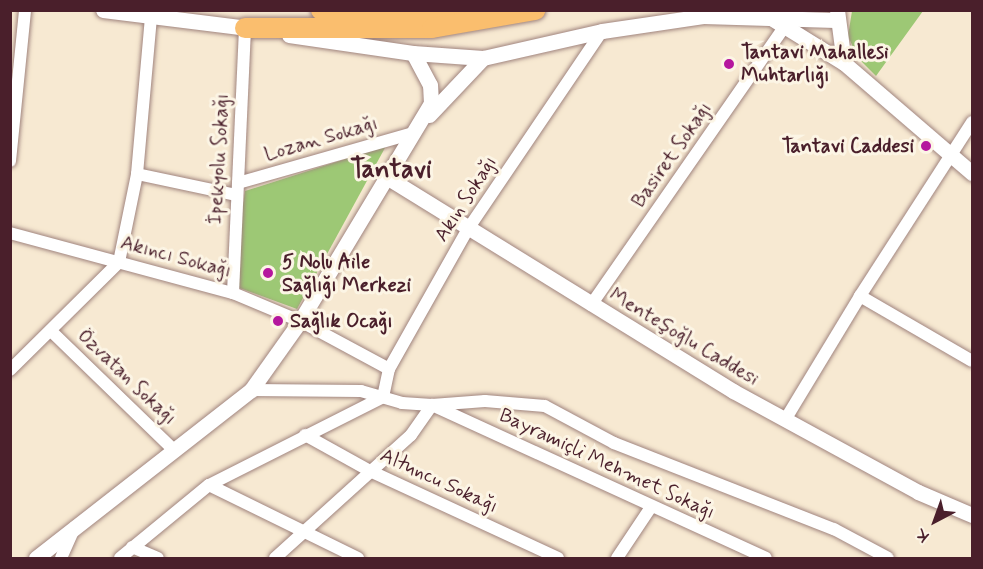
<!DOCTYPE html>
<html>
<head>
<meta charset="utf-8">
<style>
  body { margin:0 }
  #map { position:relative; width:983px; height:569px; overflow:hidden; background:#f7e9d2; font-family:Mynerve,sans-serif }
  div>[style] { position:absolute }
  .green>* { inset:0; background:#9dc875 }
  .roads { filter:drop-shadow(0 0 2px #a0847e) drop-shadow(0 0 2px #a0847e) }
  .minor>* { height:12px; margin:-6px; padding:0 6px; transform-origin:6px; border-radius:6px; background:#fff }
  .tertiary>* { height:15px; margin:-7.5px; padding:0 7.5px; transform-origin:7.5px; border-radius:7.5px; background:#fff }
  .trunk>* { height:20px; margin:-10px; padding:0 10px; transform-origin:10px; border-radius:10px; background:#fabe6e }
  .dots>* { width:16px; height:16px; translate:-50% -50%; box-sizing:border-box; border:3px solid #fcf5e5; border-radius:50% }
  span { translate:-50% -50%; white-space:nowrap; text-align:center; line-height:1.15; -webkit-text-stroke:6px #fcf5e5; paint-order:stroke }
  .poi-label { font-size:20px; color:#4a1f2b; font-weight:700 }
  .left { translate:0 -50%; text-align:left }
  .right { translate:-100% -50%; text-align:right }
  .street-label { font-size:20px; color:#4a1f2b }
  .district-label { font-size:26px; color:#4a1f2b; font-weight:700 }
  .frame { position:absolute; inset:0; border:12px solid #4a1f2b; pointer-events:none }
  .north { position:absolute; left:905px; top:491px; width:60px; height:60px; -webkit-text-stroke:4px #fcf5e5; paint-order:stroke; rotate:221deg; font-size:16px; font-weight:700; line-height:24px; text-align:center; color:#4a1f2b }
  .north::after { content:''; display:block; margin:auto; width:21px; height:27px; background:#4a1f2b; clip-path:polygon(50% 0,100% 100%,50% 72%,0 100%) }
</style>
</head>
<body>
<div id="map">
  <div class="green">
    <i style="clip-path:polygon(852px 11px,852px 10px,923px 11px,876px 76px,858px 58px,848px 36px)"></i>
    <i style="clip-path:polygon(386px 146px,297px 309px,231px 285px,245px 191px)"></i>
  </div>
  <div class="roads">
    <div class="minor">
      <i style="left:10px;top:161px;width:152px;rotate:-84.3deg"></i>
      <i style="left:137px;top:174px;width:102px;rotate:11.9deg"></i>
      <i style="left:238px;top:183px;width:183px;rotate:-15.9deg"></i>
      <i style="left:10px;top:233px;width:231px;rotate:15.1deg"></i>
      <i style="left:233px;top:293px;width:73px;rotate:22.7deg"></i>
      <i style="left:300px;top:321px;width:101px;rotate:28.3deg"></i>
      <i style="left:233px;top:293px;width:265px;rotate:-87.4deg"></i>
      <i style="left:860px;top:296px;width:129px;rotate:30.1deg"></i>
      <i style="left:591px;top:305px;width:338px;rotate:-55.2deg"></i>
      <i style="left:51px;top:331px;width:173px;rotate:44.1deg"></i>
      <i style="left:10px;top:370px;width:153px;rotate:-44.7deg"></i>
      <i style="left:119px;top:262px;width:90px;rotate:-78.4deg"></i>
      <i style="left:137px;top:174px;width:159px;rotate:-84.9deg"></i>
      <i style="left:251px;top:390px;width:110px;rotate:0.5deg"></i>
      <i style="left:361px;top:391px;width:43px;rotate:16.3deg"></i>
      <i style="left:402px;top:403px;width:30px;rotate:4deg"></i>
      <i style="left:432px;top:405px;width:53px;rotate:-4.3deg"></i>
      <i style="left:485px;top:401px;width:60px;rotate:4.8deg"></i>
      <i style="left:545px;top:406px;width:78px;rotate:28.2deg"></i>
      <i style="left:614px;top:443px;width:236px;rotate:21.4deg"></i>
      <i style="left:834px;top:529px;width:61px;rotate:28.2deg"></i>
      <i style="left:383px;top:397px;width:29px;rotate:-78deg"></i>
      <i style="left:389px;top:369px;width:161px;rotate:-60.6deg"></i>
      <i style="left:468px;top:229px;width:239px;rotate:-55.9deg"></i>
      <i style="left:785px;top:420px;width:145px;rotate:-58.8deg"></i>
      <i style="left:860px;top:296px;width:207px;rotate:-57.2deg"></i>
      <i style="left:305px;top:435px;width:74px;rotate:29deg"></i>
      <i style="left:370px;top:471px;width:207px;rotate:24.8deg"></i>
      <i style="left:209px;top:485px;width:166px;rotate:26.1deg"></i>
      <i style="left:132px;top:547px;width:28px;rotate:23deg"></i>
      <i style="left:61px;top:558px;width:34px;rotate:-66deg"></i>
      <i style="left:120px;top:558px;width:115px;rotate:-39.4deg"></i>
      <i style="left:209px;top:485px;width:195px;rotate:-26.8deg"></i>
      <i style="left:275px;top:558px;width:183px;rotate:-42.1deg"></i>
      <i style="left:411px;top:435px;width:37px;rotate:-55deg"></i>
      <i style="left:432px;top:405px;width:367px;rotate:24.6deg"></i>
      <i style="left:617px;top:558px;width:61px;rotate:-56.3deg"></i>
    </div>
    <div class="tertiary">
      <i style="left:103px;top:10px;width:154px;rotate:7.1deg"></i>
      <i style="left:837px;top:10px;width:53px;rotate:82.5deg"></i>
      <i style="left:768px;top:16px;width:89px;rotate:31.7deg"></i>
      <i style="left:844px;top:63px;width:169px;rotate:40.7deg"></i>
      <i style="left:289px;top:35px;width:125px;rotate:8.3deg"></i>
      <i style="left:413px;top:53px;width:70px;rotate:4.1deg"></i>
      <i style="left:483px;top:58px;width:122px;rotate:-12.8deg"></i>
      <i style="left:602px;top:31px;width:102px;rotate:-8.4deg"></i>
      <i style="left:703px;top:16px;width:132px;rotate:1.7deg"></i>
      <i style="left:429px;top:115px;width:79px;rotate:-46.5deg"></i>
      <i style="left:385px;top:176px;width:409px;rotate:31.7deg"></i>
      <i style="left:733px;top:391px;width:211px;rotate:28.6deg"></i>
      <i style="left:918px;top:492px;width:59px;rotate:23.1deg"></i>
      <i style="left:36px;top:558px;width:273px;rotate:-38deg"></i>
      <i style="left:251px;top:390px;width:85px;rotate:-54.6deg"></i>
      <i style="left:300px;top:321px;width:254px;rotate:-59deg"></i>
      <i style="left:431px;top:103px;width:18px;rotate:-93deg"></i>
      <i style="left:430px;top:85px;width:36px;rotate:-118deg"></i>
    </div>
    <div class="trunk">
      <i style="left:321px;top:10px;width:144px;rotate:0.4deg"></i>
      <i style="left:245px;top:28px;width:187px"></i>
      <i style="left:432px;top:28px;width:105px;rotate:-9.9deg"></i>
    </div>
  </div>
  <div class="dots">
    <i style="left:729px;top:64px;background:#b5179e"></i>
    <i style="left:926px;top:146px;background:#b5179e"></i>
    <i style="left:268px;top:273px;background:#b5179e"></i>
    <i style="left:278px;top:321px;background:#b5179e"></i>
  </div>
  <div class="poi-label">
    <span class="left" style="left:741px;top:64px">Tantavi Mahallesi<br>Muhtarlığı</span>
    <span class="right" style="left:914px;top:146px">Tantavi Caddesi</span>
    <span class="left" style="left:282px;top:274px">5 Nolu Aile<br>Sağlığı Merkezi</span>
    <span class="left" style="left:290px;top:321px">Sağlık Ocağı</span>
  </div>
  <div class="street-label">
    <span style="left:321px;top:139px;rotate:-16deg">Lozan Sokağı</span>
    <span style="left:672px;top:155px;rotate:-55deg">Basiret Sokağı</span>
    <span style="left:219px;top:159px;rotate:-87deg">İpekyolu Sokağı</span>
    <span style="left:466px;top:199px;rotate:-57deg">Akın Sokağı</span>
    <span style="left:176px;top:257px;rotate:15deg">Akıncı Sokağı</span>
    <span style="left:684px;top:337px;rotate:31deg">Menteşoğlu Caddesi</span>
    <span style="left:127px;top:377px;rotate:44deg">Özvatan Sokağı</span>
    <span style="left:607px;top:464px;rotate:25deg">Bayramiçli Mehmet Sokağı</span>
    <span style="left:439px;top:481px;rotate:25deg">Altuncu Sokağı</span>
  </div>
  <div class="district-label">
    <span style="left:391px;top:171px">Tantavi</span>
  </div>
  <div class="frame"></div>
  <div class="north">K</div>
</div>
</body>
</html>
